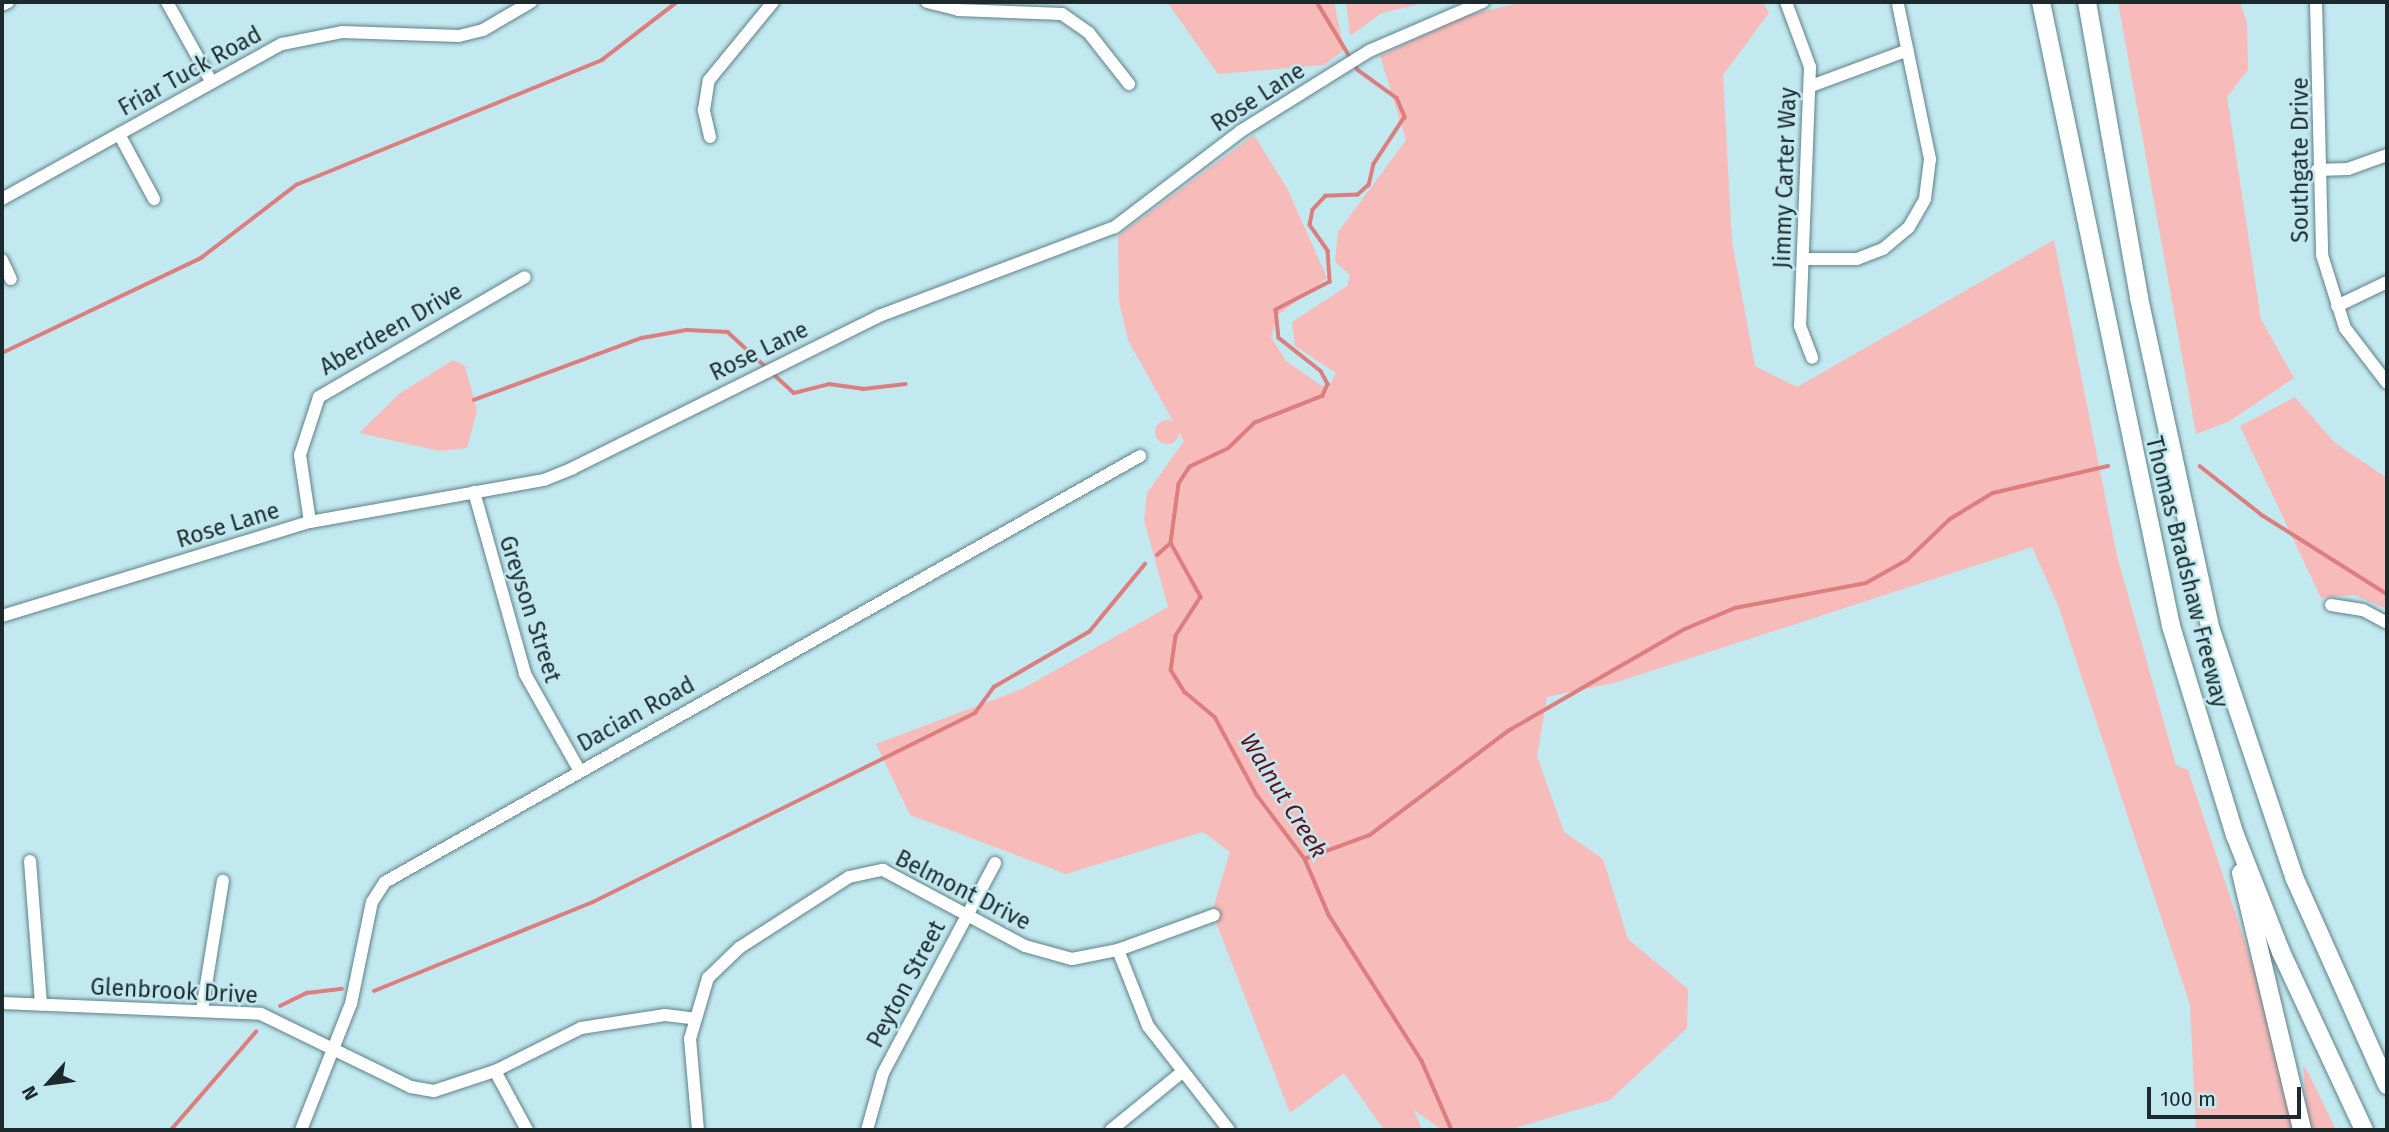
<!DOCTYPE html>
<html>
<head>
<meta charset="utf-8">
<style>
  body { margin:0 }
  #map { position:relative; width:2389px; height:1132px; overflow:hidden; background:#c3e9f0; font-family:"Fira Sans",sans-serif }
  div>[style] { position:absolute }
  .green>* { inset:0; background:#f7bbb9 }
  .round { border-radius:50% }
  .stream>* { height:3.5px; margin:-1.75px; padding:0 1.75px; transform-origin:1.75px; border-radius:1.75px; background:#dd7e7e }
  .roads { filter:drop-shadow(0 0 2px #5e8188) drop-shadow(0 0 2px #5e8188) }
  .minor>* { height:12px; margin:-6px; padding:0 6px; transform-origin:6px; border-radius:6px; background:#fff }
  .highway>* { height:18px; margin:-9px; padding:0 9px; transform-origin:9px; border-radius:9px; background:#fff }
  span { translate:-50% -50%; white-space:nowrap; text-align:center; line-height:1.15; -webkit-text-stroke:5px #c3e9f0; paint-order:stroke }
  .street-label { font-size:23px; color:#1c2a2d }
  .water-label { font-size:24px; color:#640e19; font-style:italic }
  .frame { position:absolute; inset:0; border:4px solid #1c2a2d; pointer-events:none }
  .north { position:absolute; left:14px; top:1048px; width:70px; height:70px; -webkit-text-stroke:5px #c3e9f0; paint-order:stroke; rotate:242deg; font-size:19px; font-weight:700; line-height:28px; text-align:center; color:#1c2a2d }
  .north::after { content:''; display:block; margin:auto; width:24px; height:32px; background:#1c2a2d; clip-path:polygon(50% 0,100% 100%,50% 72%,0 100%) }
  .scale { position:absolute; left:2147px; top:1087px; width:154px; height:32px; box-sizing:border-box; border:4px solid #1c2a2d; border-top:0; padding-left:9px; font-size:21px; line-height:24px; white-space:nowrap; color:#1c2a2d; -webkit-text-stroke:5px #c3e9f0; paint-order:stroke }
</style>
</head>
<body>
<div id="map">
  <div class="green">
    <i style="clip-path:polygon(1167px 2px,1334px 2px,1344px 50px,1324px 65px,1218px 74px)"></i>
    <i style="clip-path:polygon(1346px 2px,1428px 2px,1382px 13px,1350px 36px)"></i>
    <i style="clip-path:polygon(1522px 2px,1763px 2px,1769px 13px,1723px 75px,1732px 242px,1755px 366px,1797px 387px,2054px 240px,2117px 556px,2176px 765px,2188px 770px,2263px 996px,2295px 1130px,2196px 1130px,2190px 1005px,2058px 605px,2032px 547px,1614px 683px,1547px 697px,1537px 756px,1564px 832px,1603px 859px,1628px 939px,1688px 989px,1687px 1028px,1610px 1100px,1508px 1130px,1442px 1130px,1414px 1110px,1422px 1130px,1384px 1130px,1344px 1073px,1290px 1113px,1212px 912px,1230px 852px,1203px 832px,1066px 874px,910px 815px,876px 744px,1022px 689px,1168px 607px,1144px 520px,1147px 493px,1184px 441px,1128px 340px,1119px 302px,1118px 236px,1254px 135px,1287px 188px,1327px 278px,1278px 315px,1271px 337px,1286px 361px,1325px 388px,1323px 396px,1336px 373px,1295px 346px,1292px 322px,1347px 286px,1350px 275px,1335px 262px,1338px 232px,1406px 140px,1380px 56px,1465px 16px)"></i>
    <i style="clip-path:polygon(2118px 2px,2240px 2px,2247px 23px,2248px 70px,2227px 97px,2261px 319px,2294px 378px,2228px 422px,2196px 434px)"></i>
    <i style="clip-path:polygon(453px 360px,465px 366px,477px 411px,467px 448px,440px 451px,359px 433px,399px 394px)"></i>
    <i style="clip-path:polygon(2295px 397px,2335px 443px,2387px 478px,2387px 609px,2354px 595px,2321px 598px,2240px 426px)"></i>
    <i class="round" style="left:1155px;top:420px;width:24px;height:24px"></i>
    <i style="clip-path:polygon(2303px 1065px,2309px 1074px,2336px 1130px,2308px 1130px)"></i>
  </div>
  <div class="stream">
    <i style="left:1317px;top:2px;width:79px;rotate:58.9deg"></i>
    <i style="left:1358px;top:70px;width:48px;rotate:35.7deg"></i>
    <i style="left:1397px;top:98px;width:21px;rotate:67deg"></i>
    <i style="left:1405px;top:117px;width:56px;rotate:123.4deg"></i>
    <i style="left:1374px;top:164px;width:22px;rotate:103deg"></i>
    <i style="left:1369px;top:185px;width:15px;rotate:138deg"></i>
    <i style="left:1358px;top:195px;width:32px;rotate:178deg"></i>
    <i style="left:1326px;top:196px;width:19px;rotate:133deg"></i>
    <i style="left:1313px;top:210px;width:15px;rotate:101deg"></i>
    <i style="left:1310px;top:225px;width:32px;rotate:55deg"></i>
    <i style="left:1328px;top:251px;width:31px;rotate:86deg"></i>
    <i style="left:1330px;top:282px;width:61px;rotate:152.6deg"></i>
    <i style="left:1276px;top:310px;width:28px;rotate:84deg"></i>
    <i style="left:1279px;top:338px;width:53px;rotate:38.2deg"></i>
    <i style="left:1321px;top:371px;width:15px;rotate:62deg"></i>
    <i style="left:1328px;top:384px;width:13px;rotate:113deg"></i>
    <i style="left:1323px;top:396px;width:73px;rotate:158.3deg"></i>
    <i style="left:1255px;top:423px;width:37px;rotate:136deg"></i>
    <i style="left:1228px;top:449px;width:42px;rotate:154.7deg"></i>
    <i style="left:1190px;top:467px;width:20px;rotate:123deg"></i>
    <i style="left:1179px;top:484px;width:60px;rotate:97.7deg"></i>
    <i style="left:1171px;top:543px;width:62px;rotate:60.9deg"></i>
    <i style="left:1201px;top:597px;width:46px;rotate:122.7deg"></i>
    <i style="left:1176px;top:636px;width:34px;rotate:98deg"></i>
    <i style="left:1171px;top:670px;width:26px;rotate:58deg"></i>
    <i style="left:1185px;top:692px;width:39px;rotate:40deg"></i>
    <i style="left:1215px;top:717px;width:89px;rotate:61.7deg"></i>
    <i style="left:1257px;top:795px;width:80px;rotate:53.1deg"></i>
    <i style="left:1305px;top:859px;width:61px;rotate:66.8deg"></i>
    <i style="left:1329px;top:915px;width:173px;rotate:57.5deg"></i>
    <i style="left:1422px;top:1061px;width:75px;rotate:66.5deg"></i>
    <i style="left:2px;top:353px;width:221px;rotate:-25.5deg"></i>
    <i style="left:201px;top:258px;width:120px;rotate:-37.5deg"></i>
    <i style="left:296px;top:185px;width:331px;rotate:-22.2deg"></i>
    <i style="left:602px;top:60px;width:95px;rotate:-37.7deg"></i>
    <i style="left:474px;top:400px;width:179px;rotate:-20.3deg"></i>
    <i style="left:642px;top:338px;width:46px;rotate:-10.1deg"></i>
    <i style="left:687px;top:330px;width:41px;rotate:2.8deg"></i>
    <i style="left:728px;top:332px;width:90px;rotate:42.7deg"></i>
    <i style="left:794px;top:393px;width:36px;rotate:-14deg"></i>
    <i style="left:829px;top:384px;width:34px;rotate:8deg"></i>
    <i style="left:863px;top:389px;width:43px;rotate:-6.6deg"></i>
    <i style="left:2200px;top:466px;width:79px;rotate:38.3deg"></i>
    <i style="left:2262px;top:515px;width:148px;rotate:32.3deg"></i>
    <i style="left:1157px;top:555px;width:18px;rotate:-41deg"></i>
    <i style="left:1305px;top:859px;width:69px;rotate:-20.3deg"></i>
    <i style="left:1370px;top:835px;width:173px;rotate:-37deg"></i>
    <i style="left:1508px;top:731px;width:204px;rotate:-30deg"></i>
    <i style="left:1685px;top:629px;width:54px;rotate:-22.8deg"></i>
    <i style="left:1735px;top:608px;width:133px;rotate:-10.8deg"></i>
    <i style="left:1866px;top:583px;width:47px;rotate:-29.3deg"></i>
    <i style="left:1907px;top:560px;width:59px;rotate:-43.6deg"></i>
    <i style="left:1950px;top:519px;width:50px;rotate:-31.2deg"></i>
    <i style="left:1993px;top:493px;width:118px;rotate:-13.2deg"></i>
    <i style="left:374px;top:991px;width:236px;rotate:-22.1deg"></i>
    <i style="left:593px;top:902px;width:426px;rotate:-26.3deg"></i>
    <i style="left:975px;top:713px;width:32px;rotate:-54deg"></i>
    <i style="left:994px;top:687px;width:110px;rotate:-30.1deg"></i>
    <i style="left:1089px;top:632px;width:88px;rotate:-50.5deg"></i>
    <i style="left:280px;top:1006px;width:30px;rotate:-26deg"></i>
    <i style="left:307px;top:993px;width:35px;rotate:-7deg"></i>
    <i style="left:171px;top:1130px;width:130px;rotate:-49.1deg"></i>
  </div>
  <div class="roads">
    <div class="minor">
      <i style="left:167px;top:2px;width:90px;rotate:60.9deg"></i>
      <i style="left:927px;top:2px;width:32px;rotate:14deg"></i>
      <i style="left:958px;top:10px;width:104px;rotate:2.2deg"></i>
      <i style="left:1062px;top:14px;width:33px;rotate:35deg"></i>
      <i style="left:1089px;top:33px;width:65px;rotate:51.9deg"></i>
      <i style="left:1786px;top:2px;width:69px;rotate:69.7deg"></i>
      <i style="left:1810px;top:67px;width:259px;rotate:92.2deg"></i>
      <i style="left:1800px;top:326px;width:34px;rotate:69deg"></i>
      <i style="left:2316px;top:2px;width:253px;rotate:88.6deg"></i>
      <i style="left:2322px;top:255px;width:77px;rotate:72.5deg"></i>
      <i style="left:2345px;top:328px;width:69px;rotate:52.6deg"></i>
      <i style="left:2px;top:5px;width:7px;rotate:-27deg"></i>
      <i style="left:1811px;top:86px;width:103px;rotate:-20.4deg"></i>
      <i style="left:119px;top:134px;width:74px;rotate:61.7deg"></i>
      <i style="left:710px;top:137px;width:28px;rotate:-103deg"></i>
      <i style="left:704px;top:110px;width:30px;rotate:-81deg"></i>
      <i style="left:709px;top:80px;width:101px;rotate:-50.6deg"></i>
      <i style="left:2317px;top:170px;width:31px;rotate:-2deg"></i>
      <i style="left:2348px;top:169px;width:41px;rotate:-19.7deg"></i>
      <i style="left:2px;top:199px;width:320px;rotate:-29deg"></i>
      <i style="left:282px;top:44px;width:61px;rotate:-11.3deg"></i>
      <i style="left:342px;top:32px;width:117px;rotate:2deg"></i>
      <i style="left:459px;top:36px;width:25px;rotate:-14deg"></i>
      <i style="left:483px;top:30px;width:56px;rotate:-30.3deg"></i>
      <i style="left:1803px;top:259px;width:54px"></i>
      <i style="left:1857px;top:259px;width:28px;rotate:-21deg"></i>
      <i style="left:1883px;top:249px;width:34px;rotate:-40deg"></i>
      <i style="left:1909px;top:227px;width:32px;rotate:-60deg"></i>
      <i style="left:1925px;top:199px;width:40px;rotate:-82.9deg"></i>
      <i style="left:1930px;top:159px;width:157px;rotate:-101.7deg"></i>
      <i style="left:2px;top:260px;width:21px;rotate:65deg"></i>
      <i style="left:2337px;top:306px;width:55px;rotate:-25.6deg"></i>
      <i style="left:474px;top:492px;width:189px;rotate:74.3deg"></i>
      <i style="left:525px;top:674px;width:110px;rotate:60.6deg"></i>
      <i style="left:310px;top:522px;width:68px;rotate:-98.5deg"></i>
      <i style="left:300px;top:455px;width:61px;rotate:-71.9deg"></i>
      <i style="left:319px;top:397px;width:238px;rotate:-30.2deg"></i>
      <i style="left:2331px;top:605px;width:32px;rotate:9deg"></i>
      <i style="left:2363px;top:610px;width:27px;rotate:28deg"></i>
      <i style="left:2px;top:616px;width:322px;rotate:-17deg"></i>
      <i style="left:310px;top:522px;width:238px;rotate:-10.2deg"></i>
      <i style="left:544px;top:480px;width:31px;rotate:-22deg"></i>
      <i style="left:573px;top:468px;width:342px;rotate:-26.4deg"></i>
      <i style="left:879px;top:316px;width:252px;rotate:-20.7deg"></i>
      <i style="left:1115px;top:227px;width:158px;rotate:-37.3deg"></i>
      <i style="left:1241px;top:131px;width:151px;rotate:-32deg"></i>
      <i style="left:1369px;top:51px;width:124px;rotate:-23.3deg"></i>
      <i style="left:30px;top:861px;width:144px;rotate:85.6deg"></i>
      <i style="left:1118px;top:950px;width:82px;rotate:68.5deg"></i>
      <i style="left:1148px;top:1026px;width:132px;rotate:52.1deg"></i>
      <i style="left:2px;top:1003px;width:259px;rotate:2.4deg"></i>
      <i style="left:261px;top:1014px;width:167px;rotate:26deg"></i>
      <i style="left:411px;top:1087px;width:23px;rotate:10deg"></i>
      <i style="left:434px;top:1091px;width:64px;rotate:-18.2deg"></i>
      <i style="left:495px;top:1071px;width:96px;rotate:-26.6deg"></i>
      <i style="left:581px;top:1028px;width:85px;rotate:-8.8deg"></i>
      <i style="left:665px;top:1015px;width:26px;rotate:7deg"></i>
      <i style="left:202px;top:1010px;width:131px;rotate:-80.8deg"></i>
      <i style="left:495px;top:1071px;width:67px;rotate:61.5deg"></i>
      <i style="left:301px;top:1130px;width:136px;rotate:-68.4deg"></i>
      <i style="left:351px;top:1004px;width:104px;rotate:-78.4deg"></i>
      <i style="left:372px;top:902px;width:24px;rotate:-57deg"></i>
      <i style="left:385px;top:882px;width:867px;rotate:-29.43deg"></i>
      <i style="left:698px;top:1130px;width:91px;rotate:-95deg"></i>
      <i style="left:690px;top:1039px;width:64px;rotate:-73.6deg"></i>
      <i style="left:708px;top:978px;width:43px;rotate:-44.1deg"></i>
      <i style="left:739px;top:948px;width:131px;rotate:-32.8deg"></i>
      <i style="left:849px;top:877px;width:35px;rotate:-12deg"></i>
      <i style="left:883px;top:870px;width:161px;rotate:28.2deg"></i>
      <i style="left:1025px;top:946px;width:49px;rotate:15.5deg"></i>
      <i style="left:1072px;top:959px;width:47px;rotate:-11.1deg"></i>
      <i style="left:1118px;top:950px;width:102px;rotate:-20deg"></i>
      <i style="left:867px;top:1130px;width:59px;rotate:-74.3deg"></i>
      <i style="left:883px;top:1073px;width:238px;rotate:-61.9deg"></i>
      <i style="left:1111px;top:1130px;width:90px;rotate:-39.2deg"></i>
    </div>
    <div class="highway">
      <i style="left:2041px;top:2px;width:637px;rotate:78.23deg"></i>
      <i style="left:2171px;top:626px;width:219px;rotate:73deg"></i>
      <i style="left:2235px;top:835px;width:126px;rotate:68.5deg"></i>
      <i style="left:2281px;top:952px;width:196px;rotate:65deg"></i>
      <i style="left:2087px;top:2px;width:301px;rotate:80deg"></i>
      <i style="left:2139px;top:298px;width:340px;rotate:77.8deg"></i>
      <i style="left:2211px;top:630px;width:261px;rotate:71.4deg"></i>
      <i style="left:2294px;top:877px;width:228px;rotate:65.9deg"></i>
      <i style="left:2241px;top:873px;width:264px;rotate:76.6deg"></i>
    </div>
  </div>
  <div class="street-label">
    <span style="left:190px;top:71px;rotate:-29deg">Friar Tuck Road</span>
    <span style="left:1258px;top:97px;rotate:-33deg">Rose Lane</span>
    <span style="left:2300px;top:160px;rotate:-90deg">Southgate Drive</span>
    <span style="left:1785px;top:178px;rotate:-88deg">Jimmy Carter Way</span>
    <span style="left:391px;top:329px;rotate:-30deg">Aberdeen Drive</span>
    <span style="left:759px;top:351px;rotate:-26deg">Rose Lane</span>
    <span style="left:228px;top:525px;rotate:-17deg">Rose Lane</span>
    <span style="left:2187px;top:572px;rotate:76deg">Thomas Bradshaw Freeway</span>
    <span style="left:530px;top:609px;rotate:72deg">Greyson Street</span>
    <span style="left:636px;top:714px;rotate:-29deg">Dacian Road</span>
    <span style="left:963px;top:890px;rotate:27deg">Belmont Drive</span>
    <span style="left:906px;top:984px;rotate:-62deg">Peyton Street</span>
    <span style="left:174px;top:991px;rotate:3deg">Glenbrook Drive</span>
  </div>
  <div class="water-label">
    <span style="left:1283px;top:796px;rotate:58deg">Walnut Creek</span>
  </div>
  <div class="frame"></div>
  <div class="north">N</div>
  <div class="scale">100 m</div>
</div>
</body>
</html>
